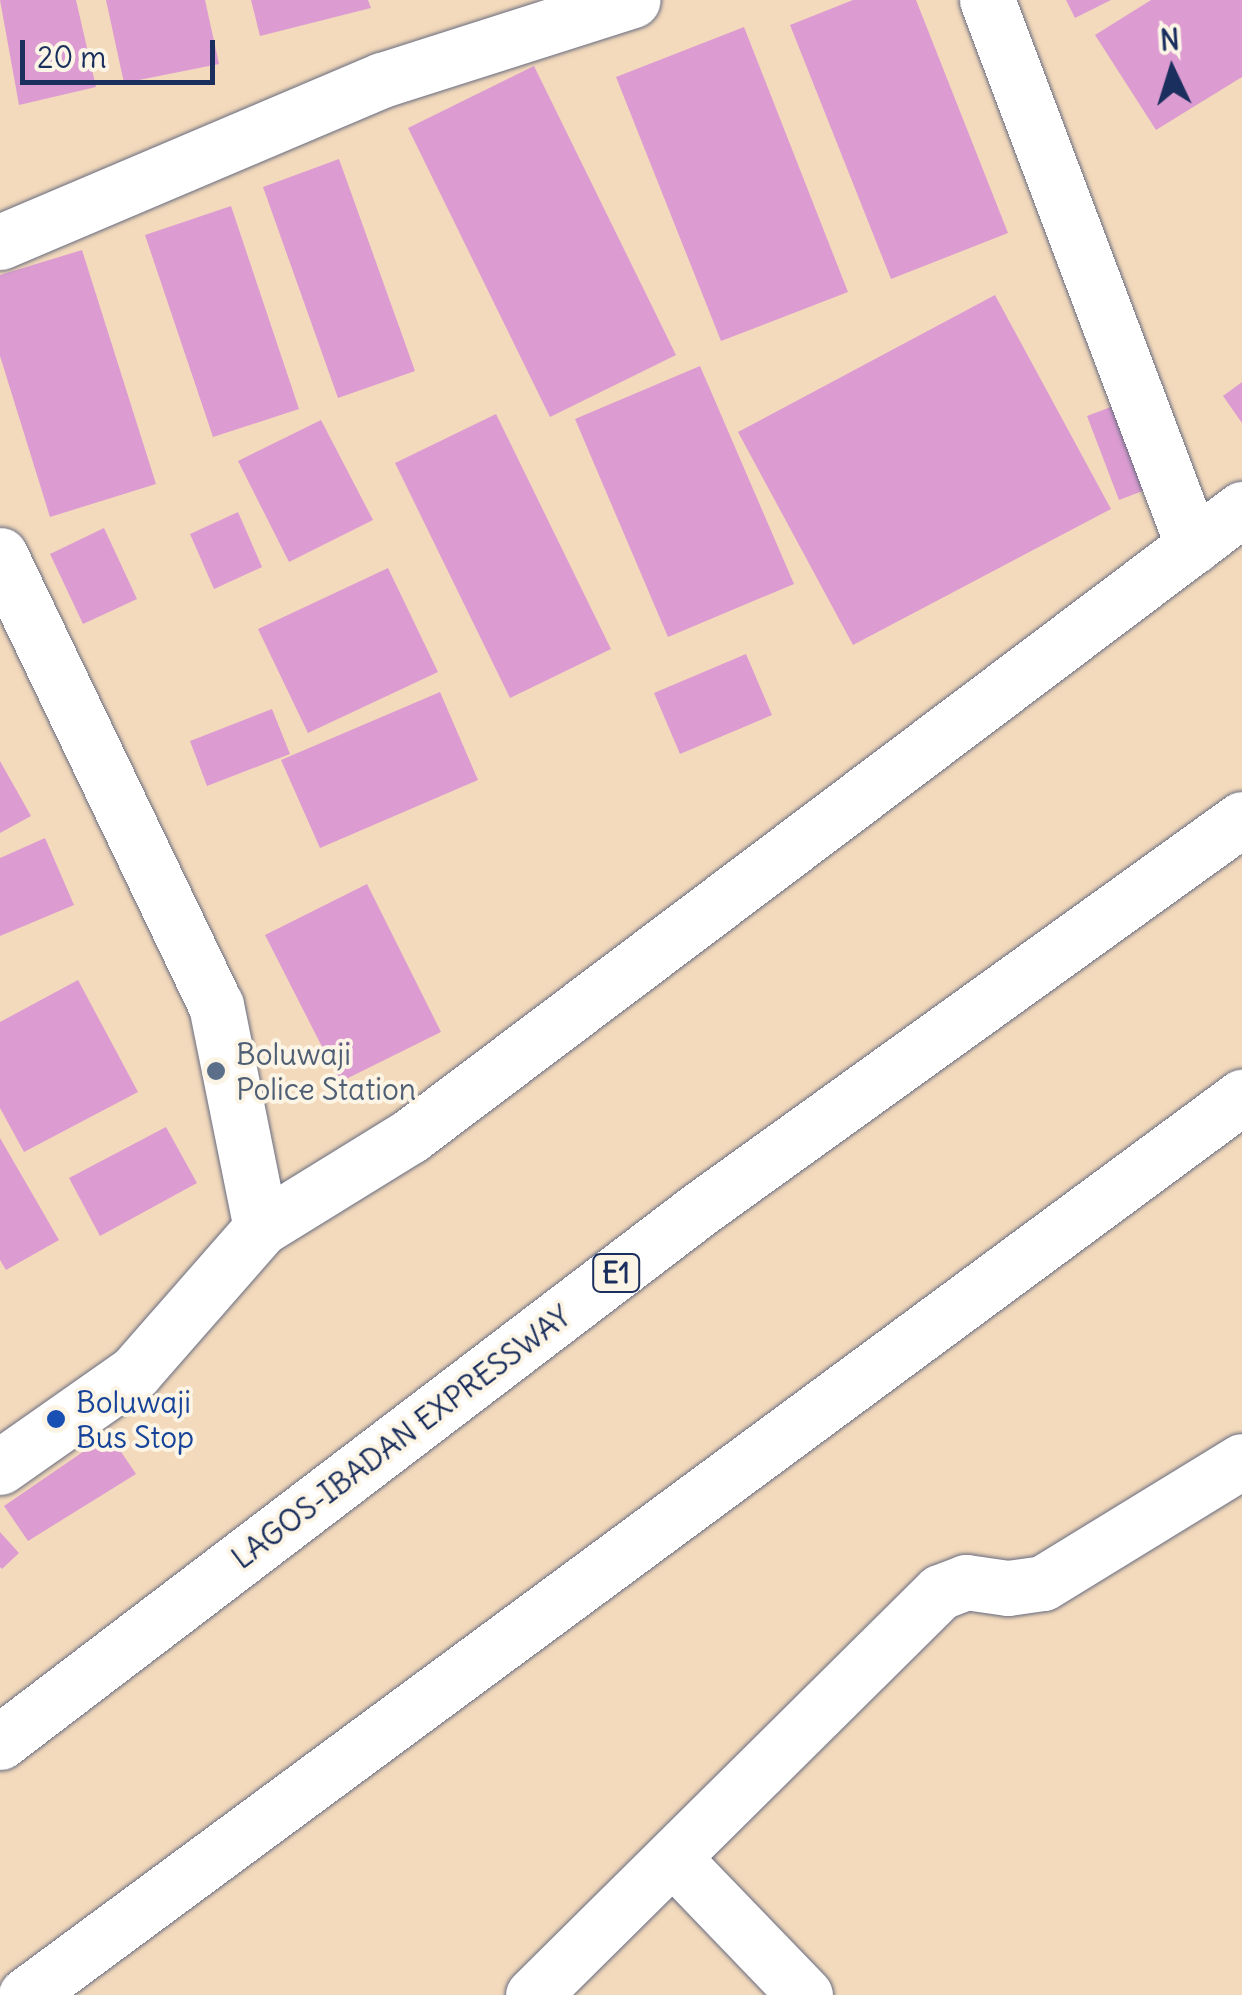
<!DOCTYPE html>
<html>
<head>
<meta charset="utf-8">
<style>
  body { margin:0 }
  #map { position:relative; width:1242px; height:1995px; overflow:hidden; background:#f4dabc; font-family:Delius,sans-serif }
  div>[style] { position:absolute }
  .building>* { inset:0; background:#dc9cd2 }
  .roads { filter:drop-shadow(0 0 2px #676b7f) drop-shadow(0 0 2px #676b7f) }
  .minor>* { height:55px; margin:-27.5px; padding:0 27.5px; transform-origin:27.5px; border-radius:27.5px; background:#fff }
  .highway>* { height:55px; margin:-27.5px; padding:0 27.5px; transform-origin:27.5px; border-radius:27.5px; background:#fff }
  .dots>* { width:28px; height:28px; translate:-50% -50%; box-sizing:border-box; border:5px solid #fcf5e5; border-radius:50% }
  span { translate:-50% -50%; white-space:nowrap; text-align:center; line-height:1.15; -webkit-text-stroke:8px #fcf5e5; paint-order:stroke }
  .shield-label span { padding:2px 8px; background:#fcf5e5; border:2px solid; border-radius:8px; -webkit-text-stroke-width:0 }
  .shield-label { font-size:28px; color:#1b2f5e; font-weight:700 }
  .service-label { font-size:30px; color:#4e5e75 }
  .left { translate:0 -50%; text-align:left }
  .transit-label { font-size:30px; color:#164399 }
  .street-label { font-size:30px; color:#1b2f5e }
  .north { position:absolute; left:1122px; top:20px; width:100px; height:100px; -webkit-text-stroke:8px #fcf5e5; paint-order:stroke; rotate:356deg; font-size:28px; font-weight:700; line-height:40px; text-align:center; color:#1b2f5e }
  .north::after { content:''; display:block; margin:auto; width:35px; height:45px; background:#1b2f5e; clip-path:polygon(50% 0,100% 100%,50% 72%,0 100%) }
  .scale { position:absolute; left:20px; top:40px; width:195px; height:45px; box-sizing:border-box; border:5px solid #1b2f5e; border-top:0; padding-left:12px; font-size:30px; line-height:35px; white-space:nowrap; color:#1b2f5e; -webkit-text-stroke:8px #fcf5e5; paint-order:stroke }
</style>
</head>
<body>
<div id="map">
  <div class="building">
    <i style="clip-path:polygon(0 0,76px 0,96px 87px,19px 105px)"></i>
    <i style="clip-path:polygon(106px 0,205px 0,219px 64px,124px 83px)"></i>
    <i style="clip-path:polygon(251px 0,368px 0,371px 8px,260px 36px)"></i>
    <i style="clip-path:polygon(853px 0,916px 0,1008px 233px,891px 279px,790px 25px)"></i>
    <i style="clip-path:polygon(1066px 0,1111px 0,1075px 18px)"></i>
    <i style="clip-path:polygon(1151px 0,1242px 0,1242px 77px,1156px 130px,1095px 35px)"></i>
    <i style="clip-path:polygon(744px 27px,848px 292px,721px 341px,616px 77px)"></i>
    <i style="clip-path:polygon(534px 66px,676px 355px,550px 417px,408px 128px)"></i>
    <i style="clip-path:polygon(339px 159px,415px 371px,338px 398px,263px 187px)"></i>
    <i style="clip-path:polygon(231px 206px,299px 409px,213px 437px,145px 235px)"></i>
    <i style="clip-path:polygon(82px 250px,156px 484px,50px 517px,0 356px,0 275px)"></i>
    <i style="clip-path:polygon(995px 295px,1111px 509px,853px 645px,738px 432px)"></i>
    <i style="clip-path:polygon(700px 366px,794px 584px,668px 637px,575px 419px)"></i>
    <i style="clip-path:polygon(1242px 382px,1242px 423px,1223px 396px)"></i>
    <i style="clip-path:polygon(1116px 405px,1148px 489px,1119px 500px,1087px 416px)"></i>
    <i style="clip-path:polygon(496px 414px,611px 649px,510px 698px,395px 463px)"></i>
    <i style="clip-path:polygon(321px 420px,373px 520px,289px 562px,238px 461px)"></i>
    <i style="clip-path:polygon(238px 512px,262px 567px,214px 589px,190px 534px)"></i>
    <i style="clip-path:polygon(104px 528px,137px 599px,83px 624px,50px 554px)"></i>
    <i style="clip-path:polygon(388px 568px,438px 672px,308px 733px,258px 629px)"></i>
    <i style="clip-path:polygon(746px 654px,772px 715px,680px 754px,654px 693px)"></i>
    <i style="clip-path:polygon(440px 692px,478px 780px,320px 848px,281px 760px)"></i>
    <i style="clip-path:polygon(272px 709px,290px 754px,207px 786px,190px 741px)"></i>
    <i style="clip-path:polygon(0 761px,31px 816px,0 833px)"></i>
    <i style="clip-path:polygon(45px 838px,74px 905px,0 936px,0 858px)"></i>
    <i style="clip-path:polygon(367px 884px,441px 1032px,340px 1082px,265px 935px)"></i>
    <i style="clip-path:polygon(78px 980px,138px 1092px,24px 1152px,0 1108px,0 1022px)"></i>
    <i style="clip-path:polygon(166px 1127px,197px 1183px,100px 1236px,69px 1178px)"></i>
    <i style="clip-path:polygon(0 1138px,59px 1240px,6px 1270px,0 1260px)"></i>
    <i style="clip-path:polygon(109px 1434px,136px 1474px,28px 1541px,4px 1506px)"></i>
    <i style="clip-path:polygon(0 1532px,19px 1553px,2px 1569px,0 1567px)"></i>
  </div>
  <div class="roads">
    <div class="minor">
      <i style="left:987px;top:0;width:584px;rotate:69.33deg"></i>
      <i style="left:0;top:242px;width:415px;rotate:-23deg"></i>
      <i style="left:382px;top:80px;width:263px;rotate:-17.7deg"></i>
      <i style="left:0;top:555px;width:499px;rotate:64.4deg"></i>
      <i style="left:216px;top:1005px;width:227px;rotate:78.6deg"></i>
      <i style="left:261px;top:1228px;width:191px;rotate:131.2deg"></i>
      <i style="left:135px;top:1372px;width:165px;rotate:144.9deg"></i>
      <i style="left:261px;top:1228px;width:175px;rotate:-31.7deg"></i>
      <i style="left:410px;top:1136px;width:1042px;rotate:-37deg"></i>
      <i style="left:674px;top:1859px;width:189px;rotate:46.1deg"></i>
      <i style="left:533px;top:1995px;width:573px;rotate:-44.72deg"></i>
      <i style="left:940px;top:1592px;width:28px;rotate:-21deg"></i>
      <i style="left:966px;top:1582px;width:42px;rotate:8.1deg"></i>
      <i style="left:1008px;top:1588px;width:35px;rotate:-8deg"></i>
      <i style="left:1043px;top:1583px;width:233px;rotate:-31.5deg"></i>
    </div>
    <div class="highway">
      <i style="left:0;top:1742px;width:881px;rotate:-37.3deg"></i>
      <i style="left:701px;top:1208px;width:666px;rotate:-35.72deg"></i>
      <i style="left:26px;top:1995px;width:1512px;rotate:-36.45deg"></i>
    </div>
  </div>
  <div class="dots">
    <i style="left:216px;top:1071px;background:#5c6f8a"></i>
    <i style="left:56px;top:1419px;background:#1a4fb4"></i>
  </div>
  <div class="shield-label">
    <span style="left:616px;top:1273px">E1</span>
  </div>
  <div class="service-label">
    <span class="left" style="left:236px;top:1071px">Boluwaji<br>Police Station</span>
  </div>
  <div class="transit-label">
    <span class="left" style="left:76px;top:1419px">Boluwaji<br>Bus Stop</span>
  </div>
  <div class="street-label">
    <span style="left:401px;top:1437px;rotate:-37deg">LAGOS-IBADAN EXPRESSWAY</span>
  </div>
  <div class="north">N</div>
  <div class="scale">20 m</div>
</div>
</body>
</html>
